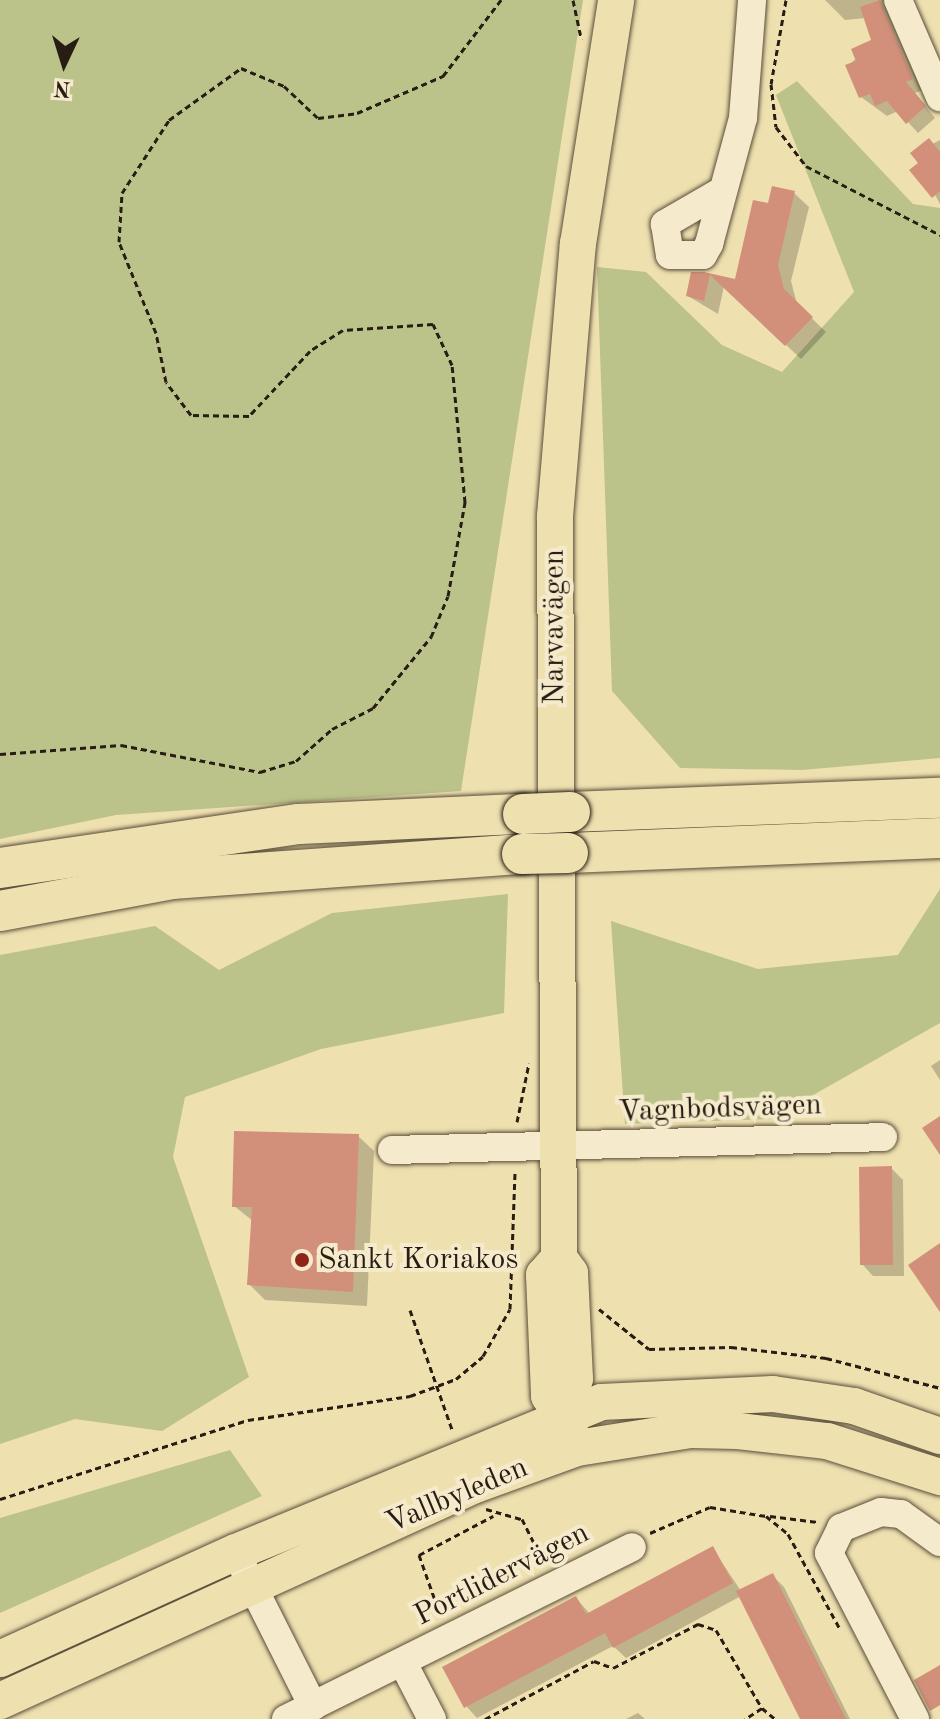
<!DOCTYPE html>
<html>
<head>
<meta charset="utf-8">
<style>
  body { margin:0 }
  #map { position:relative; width:940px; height:1719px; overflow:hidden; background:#efe0b0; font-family:"Old Standard TT",serif }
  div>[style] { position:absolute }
  .green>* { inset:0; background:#bbc28a }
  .shadow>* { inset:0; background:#0003 }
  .building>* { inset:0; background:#d2907a }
  .path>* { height:3px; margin-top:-1.5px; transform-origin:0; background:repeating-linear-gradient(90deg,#271d13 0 6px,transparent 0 10px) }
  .roads { filter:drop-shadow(0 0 2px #594e3a) drop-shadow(0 0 2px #594e3a) }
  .minor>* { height:28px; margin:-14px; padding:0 14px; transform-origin:14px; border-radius:14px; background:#f5ebcc }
  .major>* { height:36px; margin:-18px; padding:0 18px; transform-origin:18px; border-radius:18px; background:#efe0b0 }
  .highway>* { height:40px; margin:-20px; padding:0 20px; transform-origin:20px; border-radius:20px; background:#efe0b0 }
  .bridges { filter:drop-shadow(0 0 2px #271d13) drop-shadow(0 0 2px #271d13) }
  .highway-bridge>* { height:40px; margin:-20px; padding:0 20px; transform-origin:20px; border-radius:20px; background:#efe0b0 }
  .dots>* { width:22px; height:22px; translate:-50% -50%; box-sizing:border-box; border:4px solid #f5ebcc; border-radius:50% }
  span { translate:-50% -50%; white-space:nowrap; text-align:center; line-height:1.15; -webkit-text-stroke:8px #f5ebcc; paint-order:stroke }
  .street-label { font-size:30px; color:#271d13 }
  .poi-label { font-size:30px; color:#271d13 }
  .left { translate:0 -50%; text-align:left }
  .north { position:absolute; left:24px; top:24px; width:80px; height:80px; -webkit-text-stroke:6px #f5ebcc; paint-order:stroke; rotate:184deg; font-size:22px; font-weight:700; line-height:32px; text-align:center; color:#271d13 }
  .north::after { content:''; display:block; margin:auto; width:28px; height:36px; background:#271d13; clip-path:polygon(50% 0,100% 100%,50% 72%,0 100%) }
</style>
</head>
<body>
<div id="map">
  <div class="green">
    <i style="clip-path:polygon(0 0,583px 0,461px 791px,116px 815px,0 839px)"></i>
    <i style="clip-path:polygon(797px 81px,913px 204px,940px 208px,940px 758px,802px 770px,680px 768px,612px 691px,597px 267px,646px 272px,722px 345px,782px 372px,854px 292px,776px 95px)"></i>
    <i style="clip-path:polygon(940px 889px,940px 1023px,771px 1119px,625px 1124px,611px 921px,758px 969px,898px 955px)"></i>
    <i style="clip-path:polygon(508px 894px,504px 1013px,321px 1049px,185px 1097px,173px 1157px,249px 1377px,162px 1431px,75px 1419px,0 1444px,0 955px,155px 926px,219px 970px,332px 913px)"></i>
    <i style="clip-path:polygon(230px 1450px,262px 1496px,0 1613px,0 1518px)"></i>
  </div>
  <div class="shadow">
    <i style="clip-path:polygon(825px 0,886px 0,923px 90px,915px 93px,935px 118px,918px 133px,898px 111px,887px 116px,861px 97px,848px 66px,874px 41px,865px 18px,845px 20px)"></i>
    <i style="clip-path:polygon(940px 140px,940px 204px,913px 154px)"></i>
    <i style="clip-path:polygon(794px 193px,809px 207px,791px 281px,797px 304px,826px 332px,801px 359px,724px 286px,718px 314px,688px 296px,703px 274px,736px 281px,769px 206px)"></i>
    <i style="clip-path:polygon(940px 1060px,940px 1080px,931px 1066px)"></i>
    <i style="clip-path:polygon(358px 1136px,374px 1151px,367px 1306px,265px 1300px,249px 1284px,253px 1221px,234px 1206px)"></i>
    <i style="clip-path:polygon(891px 1168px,903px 1180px,904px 1276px,873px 1276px,862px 1264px)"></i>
    <i style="clip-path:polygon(713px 1549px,741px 1591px,772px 1575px,784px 1587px,850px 1719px,802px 1719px,741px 1596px,626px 1658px,613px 1646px,477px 1718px,466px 1706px,576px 1598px,590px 1614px)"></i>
    <i style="clip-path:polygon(638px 1713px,645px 1719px,626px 1719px)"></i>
  </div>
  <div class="building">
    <i style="clip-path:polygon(880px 0,913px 79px,906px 82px,926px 106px,906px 124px,887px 101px,875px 106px,870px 94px,859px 98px,845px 65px,856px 61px,851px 49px,871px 40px,860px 7px)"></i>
    <i style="clip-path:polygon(929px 138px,940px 152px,940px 191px,932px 198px,909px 170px,918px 163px,910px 153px)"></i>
    <i style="clip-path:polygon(772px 186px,795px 191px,778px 265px,784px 289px,813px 317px,785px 346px,710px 275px,704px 301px,686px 296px,691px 272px,704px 272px,735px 279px,753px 200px,768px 203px)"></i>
    <i style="clip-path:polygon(940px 1116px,940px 1155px,922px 1128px)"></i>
    <i style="clip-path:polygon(234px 1131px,359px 1134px,353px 1292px,247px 1285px,252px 1207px,232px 1207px)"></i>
    <i style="clip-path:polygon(892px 1166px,893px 1265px,860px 1265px,859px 1167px)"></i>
    <i style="clip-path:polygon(940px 1243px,940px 1312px,908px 1265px)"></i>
    <i style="clip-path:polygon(713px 1546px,733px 1583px,613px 1648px,605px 1633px,464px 1708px,442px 1667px,576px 1596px,586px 1614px)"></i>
    <i style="clip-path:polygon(773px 1573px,846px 1719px,800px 1719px,736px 1591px)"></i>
    <i style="clip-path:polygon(940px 1665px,940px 1705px,930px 1711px,914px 1680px)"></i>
  </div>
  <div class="path">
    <i style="left:573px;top:0;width:40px;rotate:78deg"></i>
    <i style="left:786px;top:0;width:85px;rotate:100.1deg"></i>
    <i style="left:771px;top:84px;width:43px;rotate:83.4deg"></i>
    <i style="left:776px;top:127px;width:49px;rotate:52.4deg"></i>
    <i style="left:806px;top:166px;width:151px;rotate:27.2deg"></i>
    <i style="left:0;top:754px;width:121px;rotate:-4.3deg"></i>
    <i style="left:121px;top:745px;width:142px;rotate:11deg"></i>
    <i style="left:260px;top:772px;width:38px;rotate:-17deg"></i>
    <i style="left:296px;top:761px;width:48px;rotate:-41.6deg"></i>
    <i style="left:332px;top:729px;width:46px;rotate:-27.1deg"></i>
    <i style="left:373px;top:708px;width:92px;rotate:-50.8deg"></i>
    <i style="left:431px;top:637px;width:44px;rotate:-67.5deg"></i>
    <i style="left:448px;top:596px;width:96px;rotate:-79.7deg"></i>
    <i style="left:465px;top:502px;width:138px;rotate:-95.4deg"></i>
    <i style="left:452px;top:365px;width:45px;rotate:-114.9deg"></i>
    <i style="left:433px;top:324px;width:90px;rotate:176.2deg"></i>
    <i style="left:343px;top:330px;width:39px;rotate:148deg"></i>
    <i style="left:310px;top:351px;width:89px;rotate:133.2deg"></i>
    <i style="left:249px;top:416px;width:58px;rotate:-179deg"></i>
    <i style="left:191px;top:415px;width:41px;rotate:-127.1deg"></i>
    <i style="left:166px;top:382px;width:50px;rotate:-101.5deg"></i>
    <i style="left:156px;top:333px;width:98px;rotate:-112.1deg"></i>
    <i style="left:119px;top:242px;width:49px;rotate:-86.5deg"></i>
    <i style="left:122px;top:193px;width:87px;rotate:-57.2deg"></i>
    <i style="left:169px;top:120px;width:89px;rotate:-35.8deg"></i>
    <i style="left:241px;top:68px;width:47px;rotate:22.7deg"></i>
    <i style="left:284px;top:86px;width:47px;rotate:43.3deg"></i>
    <i style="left:318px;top:118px;width:39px;rotate:-7deg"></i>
    <i style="left:357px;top:113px;width:94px;rotate:-23.3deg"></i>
    <i style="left:443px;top:76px;width:96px;rotate:-52.7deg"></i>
    <i style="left:517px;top:1122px;width:60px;rotate:-78.5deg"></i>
    <i style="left:599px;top:1309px;width:64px;rotate:38.7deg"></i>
    <i style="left:649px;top:1349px;width:82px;rotate:-1.4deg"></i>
    <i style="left:731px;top:1347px;width:96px;rotate:6.6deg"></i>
    <i style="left:826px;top:1358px;width:118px;rotate:14.7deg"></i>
    <i style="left:410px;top:1310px;width:129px;rotate:70.6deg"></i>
    <i style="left:0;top:1499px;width:260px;rotate:-17.7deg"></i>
    <i style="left:248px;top:1420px;width:164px;rotate:-8.4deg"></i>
    <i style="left:410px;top:1396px;width:49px;rotate:-20.3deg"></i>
    <i style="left:456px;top:1379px;width:35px;rotate:-40deg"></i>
    <i style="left:483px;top:1356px;width:54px;rotate:-60.1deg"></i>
    <i style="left:510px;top:1309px;width:139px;rotate:-87.9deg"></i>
    <i style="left:486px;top:1509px;width:37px;rotate:16deg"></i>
    <i style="left:522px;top:1519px;width:51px;rotate:63.4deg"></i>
    <i style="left:770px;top:1516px;width:48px;rotate:7.1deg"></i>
    <i style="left:650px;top:1533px;width:65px;rotate:-23.4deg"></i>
    <i style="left:710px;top:1507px;width:57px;rotate:9.1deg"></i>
    <i style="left:766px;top:1516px;width:28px;rotate:39deg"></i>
    <i style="left:788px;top:1534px;width:108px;rotate:61.3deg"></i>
    <i style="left:441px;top:1617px;width:66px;rotate:-109.5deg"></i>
    <i style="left:419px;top:1555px;width:84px;rotate:-27.8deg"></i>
    <i style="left:762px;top:1708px;width:17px;rotate:40deg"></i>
    <i style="left:485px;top:1719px;width:123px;rotate:-28deg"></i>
    <i style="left:594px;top:1661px;width:20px;rotate:20deg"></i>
    <i style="left:613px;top:1668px;width:96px;rotate:-27.4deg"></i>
    <i style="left:698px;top:1624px;width:19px;rotate:18deg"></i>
    <i style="left:716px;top:1630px;width:91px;rotate:59.5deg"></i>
    <i style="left:762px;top:1708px;width:20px;rotate:147deg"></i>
  </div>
  <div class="roads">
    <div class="minor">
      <i style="left:898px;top:0;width:106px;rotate:66.6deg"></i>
      <i style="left:720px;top:192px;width:64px;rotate:149.8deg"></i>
      <i style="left:665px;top:224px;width:31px;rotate:81deg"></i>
      <i style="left:670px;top:255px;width:33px"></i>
      <i style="left:703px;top:255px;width:13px;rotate:-61deg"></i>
      <i style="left:709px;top:244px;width:131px;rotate:-74.9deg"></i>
      <i style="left:743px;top:118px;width:118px;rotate:-85.6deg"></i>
      <i style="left:392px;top:1150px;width:491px;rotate:-1.5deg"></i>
      <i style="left:243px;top:1567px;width:156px;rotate:63.3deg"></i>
      <i style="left:403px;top:1663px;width:63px;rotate:62.6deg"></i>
      <i style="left:286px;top:1719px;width:386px;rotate:-26.4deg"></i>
      <i style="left:915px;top:1719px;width:187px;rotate:-117.4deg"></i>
      <i style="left:829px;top:1553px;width:28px;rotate:-64deg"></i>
      <i style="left:841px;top:1528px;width:43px;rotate:-21.8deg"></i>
      <i style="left:881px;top:1512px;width:20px;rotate:6deg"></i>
      <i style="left:901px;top:1514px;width:48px;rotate:35.7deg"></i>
    </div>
    <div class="major">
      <i style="left:559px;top:1258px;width:23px;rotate:131deg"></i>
      <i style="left:544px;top:1275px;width:121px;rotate:87.6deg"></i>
      <i style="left:549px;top:1396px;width:37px;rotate:56deg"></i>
      <i style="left:565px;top:1411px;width:34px;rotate:-73deg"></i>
      <i style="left:575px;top:1379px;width:106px;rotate:-92.7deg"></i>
      <i style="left:570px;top:1273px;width:19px;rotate:-126deg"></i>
      <i style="left:559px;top:1258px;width:742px;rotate:-90.31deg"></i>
      <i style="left:555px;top:516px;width:273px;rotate:-85.2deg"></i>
      <i style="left:578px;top:244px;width:247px;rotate:-81.1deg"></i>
      <i style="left:0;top:1659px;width:259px;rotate:-24.4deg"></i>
      <i style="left:236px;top:1552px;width:395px;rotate:-22.3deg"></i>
      <i style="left:601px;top:1402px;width:172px;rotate:-2.7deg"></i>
      <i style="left:773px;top:1394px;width:82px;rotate:8.4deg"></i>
      <i style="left:854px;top:1406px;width:91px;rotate:19.2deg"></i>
      <i style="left:0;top:1701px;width:522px;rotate:-24.45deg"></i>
      <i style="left:475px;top:1485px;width:109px;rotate:-19.9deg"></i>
      <i style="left:577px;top:1448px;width:115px;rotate:-9deg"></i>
      <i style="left:691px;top:1430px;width:47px;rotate:1.2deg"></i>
      <i style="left:738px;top:1431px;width:90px;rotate:6.4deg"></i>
      <i style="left:827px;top:1441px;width:119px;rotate:17.7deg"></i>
    </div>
    <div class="highway">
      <i style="left:570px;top:812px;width:370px;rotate:-2.2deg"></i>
      <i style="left:568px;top:853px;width:372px;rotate:-2.3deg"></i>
      <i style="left:0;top:868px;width:302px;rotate:-8.4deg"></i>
      <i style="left:299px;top:824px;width:224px;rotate:-2.6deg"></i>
      <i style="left:0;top:911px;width:175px;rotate:-10.5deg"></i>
      <i style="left:172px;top:879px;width:351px;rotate:-4.1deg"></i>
    </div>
  </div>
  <div class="bridges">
    <div class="highway-bridge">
      <i style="left:523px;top:814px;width:47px;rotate:-2.4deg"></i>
      <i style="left:522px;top:854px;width:46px;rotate:-1.2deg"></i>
    </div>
  </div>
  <div class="dots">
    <i style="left:302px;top:1260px;background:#8f2418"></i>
  </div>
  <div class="street-label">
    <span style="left:555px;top:627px;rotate:-90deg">Narvavägen</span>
    <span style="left:720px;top:1109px;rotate:-2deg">Vagnbodsvägen</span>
    <span style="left:457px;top:1496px;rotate:-23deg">Vallbyleden</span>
    <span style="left:502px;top:1575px;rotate:-27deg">Portlidervägen</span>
  </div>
  <div class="poi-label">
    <span class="left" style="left:318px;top:1260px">Sankt Koriakos</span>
  </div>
  <div class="north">N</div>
</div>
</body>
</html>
